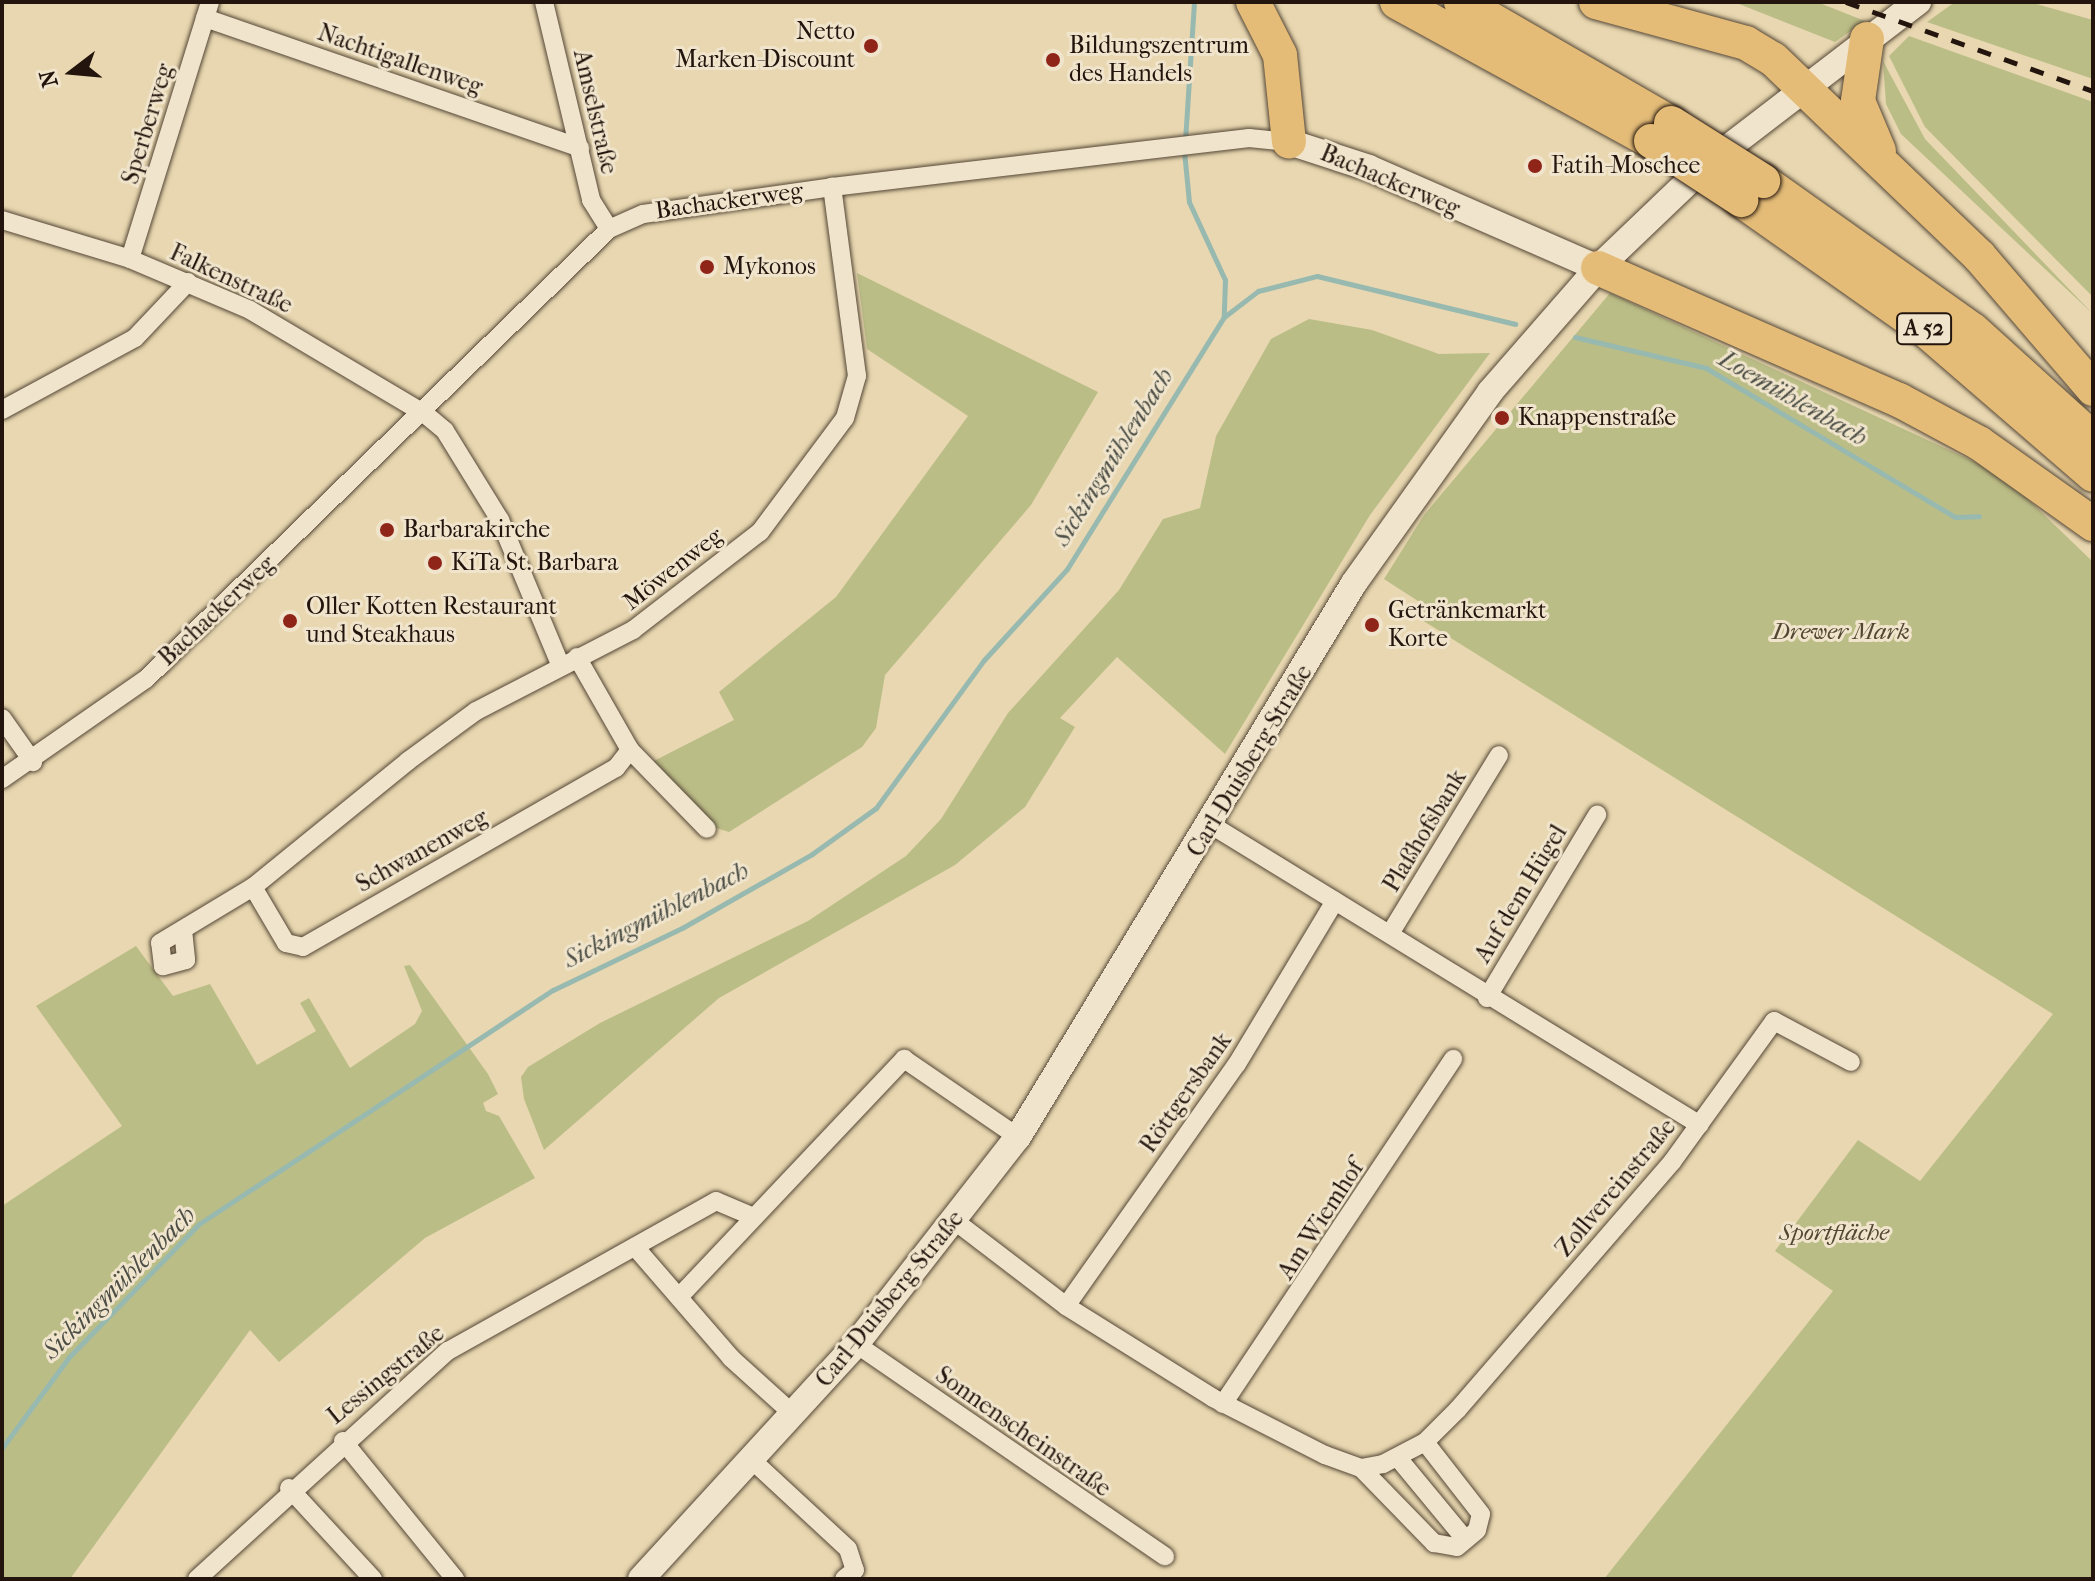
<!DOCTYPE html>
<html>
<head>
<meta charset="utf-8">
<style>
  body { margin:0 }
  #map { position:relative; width:2095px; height:1581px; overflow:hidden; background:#e8d7b0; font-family:"IM FELL French Canon",serif }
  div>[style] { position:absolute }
  .green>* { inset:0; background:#bbbd87 }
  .stream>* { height:5px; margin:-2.5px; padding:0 2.5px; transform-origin:2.5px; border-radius:2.5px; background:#97b9af }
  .roads { filter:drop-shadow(0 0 2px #544636) drop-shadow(0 0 2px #544636) }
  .street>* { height:18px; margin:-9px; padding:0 9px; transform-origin:9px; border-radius:9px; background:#f0e5cc }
  .secondary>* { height:26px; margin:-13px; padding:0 13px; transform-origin:13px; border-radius:13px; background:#f0e5cc }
  .highway>* { height:34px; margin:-17px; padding:0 17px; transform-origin:17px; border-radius:17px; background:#e4bc78 }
  .rail>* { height:5px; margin-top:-2.5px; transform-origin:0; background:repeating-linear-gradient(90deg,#23150d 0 14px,transparent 0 28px) }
  .bridges { filter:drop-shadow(0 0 2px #23150d) drop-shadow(0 0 2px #23150d) }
  .highway-bridge>* { height:34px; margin:-17px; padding:0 17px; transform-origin:17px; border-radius:17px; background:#e4bc78 }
  .dots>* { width:22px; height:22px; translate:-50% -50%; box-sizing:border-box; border:4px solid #f0e5cc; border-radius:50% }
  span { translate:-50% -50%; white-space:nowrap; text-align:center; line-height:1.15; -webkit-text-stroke:6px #f0e5cc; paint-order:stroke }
  .shield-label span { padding:2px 6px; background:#f0e5cc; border:2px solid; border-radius:6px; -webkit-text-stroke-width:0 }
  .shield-label { font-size:22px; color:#23150d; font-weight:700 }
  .poi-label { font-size:24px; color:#23150d }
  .right { translate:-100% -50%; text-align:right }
  .left { translate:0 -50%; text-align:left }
  .street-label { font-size:24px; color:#23150d }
  .park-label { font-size:24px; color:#514732; font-style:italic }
  .water-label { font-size:26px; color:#4c4e46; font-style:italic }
  .frame { position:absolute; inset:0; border:4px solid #23150d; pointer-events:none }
  .north { position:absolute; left:32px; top:32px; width:80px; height:80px; -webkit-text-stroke:6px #f0e5cc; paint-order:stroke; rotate:254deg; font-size:22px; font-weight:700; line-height:32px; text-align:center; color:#23150d }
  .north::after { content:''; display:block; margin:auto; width:28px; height:36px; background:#23150d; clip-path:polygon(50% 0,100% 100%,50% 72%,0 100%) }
</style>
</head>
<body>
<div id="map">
  <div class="green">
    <i style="clip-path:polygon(1734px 2px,1817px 2px,1865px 21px,1835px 42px)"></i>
    <i style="clip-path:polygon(1955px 2px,2029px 2px,2093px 20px,2093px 79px,1927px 22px)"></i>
    <i style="clip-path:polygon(1909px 36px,2093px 102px,2093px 297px,1925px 127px,1889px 56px)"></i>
    <i style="clip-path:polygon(1883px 61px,1925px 139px,2093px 314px,1901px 134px,1886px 104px)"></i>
    <i style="clip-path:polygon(857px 273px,1098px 392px,1031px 505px,885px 675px,876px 728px,862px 747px,729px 832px,713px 827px,648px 764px,734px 720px,719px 692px,836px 597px,968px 416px,867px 349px)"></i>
    <i style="clip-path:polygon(1610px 293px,2003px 475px,2093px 562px,2093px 1579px,1604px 1579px,1833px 1291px,1775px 1251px,1858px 1140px,1920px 1181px,2053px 1014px,1414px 615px,1421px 603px,1384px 579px,1424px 515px)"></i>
    <i style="clip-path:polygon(1309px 319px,1372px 330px,1439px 354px,1490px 353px,1370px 515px,1225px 754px,1117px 657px,1060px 718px,1075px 727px,1025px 807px,955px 865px,719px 998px,544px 1150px,524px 1099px,521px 1077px,528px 1067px,600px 1023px,808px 921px,906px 856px,941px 819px,1008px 713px,1119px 590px,1163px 519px,1200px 508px,1216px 436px,1271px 339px)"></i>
    <i style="clip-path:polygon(136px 946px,173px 996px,210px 984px,257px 1065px,316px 1031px,300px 1003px,309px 998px,350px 1068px,415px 1024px,422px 1011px,404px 966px,410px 965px,488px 1074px,498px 1094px,483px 1103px,486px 1111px,499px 1116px,535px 1178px,425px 1238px,279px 1362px,250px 1330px,70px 1579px,2px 1579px,2px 1206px,122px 1126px,36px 1006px)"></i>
  </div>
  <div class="stream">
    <i style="left:1185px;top:141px;width:139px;rotate:-86.3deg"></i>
    <i style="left:1184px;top:151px;width:51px;rotate:84.4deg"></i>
    <i style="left:1189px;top:202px;width:86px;rotate:65.2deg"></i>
    <i style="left:1225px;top:280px;width:36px;rotate:92deg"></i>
    <i style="left:1575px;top:337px;width:135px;rotate:13.3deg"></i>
    <i style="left:1706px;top:368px;width:290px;rotate:30.9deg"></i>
    <i style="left:1955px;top:517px;width:24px;rotate:-2deg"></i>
    <i style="left:2px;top:1448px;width:113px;rotate:-53.6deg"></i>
    <i style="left:69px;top:1357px;width:186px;rotate:-45.7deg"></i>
    <i style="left:199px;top:1224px;width:424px;rotate:-33.5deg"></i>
    <i style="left:553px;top:990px;width:143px;rotate:-25.7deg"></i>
    <i style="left:682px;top:928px;width:150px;rotate:-29.6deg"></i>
    <i style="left:812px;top:854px;width:79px;rotate:-35.7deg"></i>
    <i style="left:876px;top:808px;width:183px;rotate:-53.9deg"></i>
    <i style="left:984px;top:660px;width:123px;rotate:-47.6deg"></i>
    <i style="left:1067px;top:569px;width:297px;rotate:-58.1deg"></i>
    <i style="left:1224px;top:317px;width:43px;rotate:-37.4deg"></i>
    <i style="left:1258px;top:291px;width:61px;rotate:-14.3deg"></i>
    <i style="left:1317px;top:276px;width:204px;rotate:13.6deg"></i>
  </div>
  <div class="roads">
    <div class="street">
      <i style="left:544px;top:2px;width:204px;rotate:76.6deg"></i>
      <i style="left:591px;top:200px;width:34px;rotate:58deg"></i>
      <i style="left:205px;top:18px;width:397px;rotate:19.1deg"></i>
      <i style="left:2px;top:220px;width:134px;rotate:16.9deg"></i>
      <i style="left:130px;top:259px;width:130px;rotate:23deg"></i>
      <i style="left:250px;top:310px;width:204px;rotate:30.7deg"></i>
      <i style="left:425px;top:414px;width:26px;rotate:40deg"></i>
      <i style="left:445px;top:431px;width:105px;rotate:58.3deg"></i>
      <i style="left:500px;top:520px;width:156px;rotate:67.4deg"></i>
      <i style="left:130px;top:259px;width:269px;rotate:-72.7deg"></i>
      <i style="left:2px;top:410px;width:151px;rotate:-28.4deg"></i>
      <i style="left:135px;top:338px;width:77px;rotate:-46.6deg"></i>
      <i style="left:577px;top:657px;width:107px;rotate:60.3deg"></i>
      <i style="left:630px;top:750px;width:110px;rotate:45.7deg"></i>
      <i style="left:2px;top:718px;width:54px;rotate:54.8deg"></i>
      <i style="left:2px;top:779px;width:175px;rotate:-34.8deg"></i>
      <i style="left:146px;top:679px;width:646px;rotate:-44.18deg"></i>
      <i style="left:609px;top:229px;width:37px;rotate:-24deg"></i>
      <i style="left:643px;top:214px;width:191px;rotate:-8.1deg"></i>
      <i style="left:832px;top:187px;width:420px;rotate:-6.7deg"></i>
      <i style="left:1249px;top:138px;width:40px;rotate:5.7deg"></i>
      <i style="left:1213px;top:826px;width:571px;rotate:31.55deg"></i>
      <i style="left:253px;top:887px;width:65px;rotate:59.5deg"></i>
      <i style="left:286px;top:943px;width:17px;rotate:13deg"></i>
      <i style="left:303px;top:947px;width:361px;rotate:-29.8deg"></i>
      <i style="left:616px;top:768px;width:23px;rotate:-52deg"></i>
      <i style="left:183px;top:930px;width:30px;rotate:84deg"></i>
      <i style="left:186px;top:960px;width:24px;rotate:165deg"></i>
      <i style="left:163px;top:966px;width:23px;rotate:-97deg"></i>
      <i style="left:160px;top:943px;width:109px;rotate:-31.1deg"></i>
      <i style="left:253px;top:887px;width:200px;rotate:-39.1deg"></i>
      <i style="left:408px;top:761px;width:84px;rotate:-36.3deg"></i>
      <i style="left:476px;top:711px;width:177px;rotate:-27.3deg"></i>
      <i style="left:633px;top:630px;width:160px;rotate:-37.7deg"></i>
      <i style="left:760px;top:532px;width:142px;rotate:-53.3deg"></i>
      <i style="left:845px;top:418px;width:44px;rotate:-74.1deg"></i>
      <i style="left:857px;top:376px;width:191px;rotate:-97.5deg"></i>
      <i style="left:1391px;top:932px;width:207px;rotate:-58.6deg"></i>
      <i style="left:1487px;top:998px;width:214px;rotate:-59deg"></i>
      <i style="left:955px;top:1221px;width:140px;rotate:37.4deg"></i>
      <i style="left:1066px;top:1306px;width:173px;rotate:32deg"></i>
      <i style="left:1213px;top:1398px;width:126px;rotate:27deg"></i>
      <i style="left:1325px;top:1455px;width:38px;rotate:20deg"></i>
      <i style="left:1361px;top:1468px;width:22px;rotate:-10deg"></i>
      <i style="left:1383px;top:1464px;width:47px;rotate:-27.6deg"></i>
      <i style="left:1425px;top:1442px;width:47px;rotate:-45deg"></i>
      <i style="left:1458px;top:1409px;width:327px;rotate:-49.1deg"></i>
      <i style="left:1672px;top:1162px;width:174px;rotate:-54.1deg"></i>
      <i style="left:1774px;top:1021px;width:87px;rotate:28deg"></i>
      <i style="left:635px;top:1247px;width:147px;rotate:49.1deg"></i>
      <i style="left:731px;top:1358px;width:85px;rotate:42.1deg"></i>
      <i style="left:679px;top:1297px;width:328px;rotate:-46.6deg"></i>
      <i style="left:904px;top:1059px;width:138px;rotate:34.4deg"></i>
      <i style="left:1066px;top:1306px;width:296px;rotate:-54.8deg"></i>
      <i style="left:1237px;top:1064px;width:190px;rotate:-59deg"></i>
      <i style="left:856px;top:1344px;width:375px;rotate:34.5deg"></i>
      <i style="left:1223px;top:1404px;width:415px;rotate:-56.3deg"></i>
      <i style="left:343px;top:1441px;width:178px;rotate:50.9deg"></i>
      <i style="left:1398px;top:1458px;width:105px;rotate:50.4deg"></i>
      <i style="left:753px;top:1461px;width:129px;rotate:42.8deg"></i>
      <i style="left:848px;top:1549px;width:22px;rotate:72deg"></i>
      <i style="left:855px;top:1570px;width:14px;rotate:141deg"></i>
      <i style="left:1361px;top:1468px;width:105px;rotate:45.8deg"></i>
      <i style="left:1434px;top:1543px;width:23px;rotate:10deg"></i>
      <i style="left:1457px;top:1547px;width:26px;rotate:-40deg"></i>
      <i style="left:1477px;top:1530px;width:16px;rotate:-76deg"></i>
      <i style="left:1481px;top:1514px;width:91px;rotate:-127.9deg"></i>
      <i style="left:289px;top:1488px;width:124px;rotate:47.3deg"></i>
      <i style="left:197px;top:1579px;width:339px;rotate:-42.3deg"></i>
      <i style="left:448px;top:1351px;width:307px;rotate:-29.2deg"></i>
      <i style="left:716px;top:1201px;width:39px;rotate:23deg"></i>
    </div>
    <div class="secondary">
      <i style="left:1289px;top:142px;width:84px;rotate:18deg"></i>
      <i style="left:1369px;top:168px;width:250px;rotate:23.6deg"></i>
      <i style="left:641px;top:1579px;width:319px;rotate:-47.5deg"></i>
      <i style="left:856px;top:1344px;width:263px;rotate:-52deg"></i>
      <i style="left:1018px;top:1137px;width:648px;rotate:-58.76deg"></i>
      <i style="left:1354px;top:583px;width:234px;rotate:-54.5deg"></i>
      <i style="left:1490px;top:392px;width:164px;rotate:-48.9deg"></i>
      <i style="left:1598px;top:268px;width:152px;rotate:-43.7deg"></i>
      <i style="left:1708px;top:163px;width:265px;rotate:-37.5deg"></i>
    </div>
    <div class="highway">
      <i style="left:1253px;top:2px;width:59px;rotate:63deg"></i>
      <i style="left:1280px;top:55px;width:87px;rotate:84.1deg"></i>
      <i style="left:1397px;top:2px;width:290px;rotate:28.7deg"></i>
      <i style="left:1461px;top:2px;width:242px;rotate:30deg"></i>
      <i style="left:1596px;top:2px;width:156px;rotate:15.3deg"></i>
      <i style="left:1746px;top:43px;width:31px;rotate:31deg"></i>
      <i style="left:1773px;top:59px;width:286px;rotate:43.7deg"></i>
      <i style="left:1980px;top:257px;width:174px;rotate:49.4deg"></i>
      <i style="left:1867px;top:39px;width:63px;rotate:98.3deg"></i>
      <i style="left:1858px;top:101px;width:54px;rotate:67.2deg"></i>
      <i style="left:1763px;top:181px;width:257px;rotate:35.4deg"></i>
      <i style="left:1973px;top:330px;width:162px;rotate:42.2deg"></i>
      <i style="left:1741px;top:200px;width:224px;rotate:35.2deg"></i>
      <i style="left:1924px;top:329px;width:223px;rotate:40.8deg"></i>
      <i style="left:1598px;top:268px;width:329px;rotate:23.7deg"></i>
      <i style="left:1899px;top:400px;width:91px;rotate:28.3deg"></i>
      <i style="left:1979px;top:443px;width:140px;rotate:35.4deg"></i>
    </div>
  </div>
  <div class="rail">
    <i style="left:1846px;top:2px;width:263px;rotate:19.8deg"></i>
  </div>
  <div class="bridges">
    <div class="highway-bridge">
      <i style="left:1671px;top:123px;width:109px;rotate:32.2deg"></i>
      <i style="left:1651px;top:141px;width:108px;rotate:33.2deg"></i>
    </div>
  </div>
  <div class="dots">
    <i style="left:871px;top:46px;background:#8f2418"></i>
    <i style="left:1053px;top:60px;background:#8f2418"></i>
    <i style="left:1535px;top:166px;background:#8f2418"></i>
    <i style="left:707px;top:267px;background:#8f2418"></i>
    <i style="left:1502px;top:418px;background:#8f2418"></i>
    <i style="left:387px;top:530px;background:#8f2418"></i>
    <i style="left:435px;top:563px;background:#8f2418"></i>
    <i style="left:290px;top:621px;background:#8f2418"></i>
    <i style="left:1372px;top:625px;background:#8f2418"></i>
  </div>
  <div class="shield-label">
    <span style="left:1924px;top:329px">A 52</span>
  </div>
  <div class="poi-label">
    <span class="right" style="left:855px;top:46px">Netto<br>Marken-Discount</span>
    <span class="left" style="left:1069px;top:60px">Bildungszentrum<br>des Handels</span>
    <span class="left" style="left:1551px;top:166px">Fatih-Moschee</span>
    <span class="left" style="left:723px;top:267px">Mykonos</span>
    <span class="left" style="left:1518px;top:418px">Knappenstraße</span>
    <span class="left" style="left:403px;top:530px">Barbarakirche</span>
    <span class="left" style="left:451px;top:563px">KiTa St. Barbara</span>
    <span class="left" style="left:306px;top:621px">Oller Kotten Restaurant<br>und Steakhaus</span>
    <span class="left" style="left:1388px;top:625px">Getränkemarkt<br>Korte</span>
  </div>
  <div class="street-label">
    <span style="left:400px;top:60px;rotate:19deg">Nachtigallenweg</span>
    <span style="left:595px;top:112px;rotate:77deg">Amselstraße</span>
    <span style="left:148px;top:124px;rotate:-73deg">Sperberweg</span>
    <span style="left:1390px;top:181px;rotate:23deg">Bachackerweg</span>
    <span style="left:729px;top:201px;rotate:-8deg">Bachackerweg</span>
    <span style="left:231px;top:279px;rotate:25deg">Falkenstraße</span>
    <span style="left:673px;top:569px;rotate:-38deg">Möwenweg</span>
    <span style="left:217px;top:611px;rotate:-43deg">Bachackerweg</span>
    <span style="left:1250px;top:761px;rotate:-59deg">Carl-Duisberg-Straße</span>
    <span style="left:1425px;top:831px;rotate:-59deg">Plaßhofsbank</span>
    <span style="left:422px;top:851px;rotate:-29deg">Schwanenweg</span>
    <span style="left:1521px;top:894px;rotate:-59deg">Auf dem Hügel</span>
    <span style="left:1186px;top:1093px;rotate:-55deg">Röttgersbank</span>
    <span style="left:1616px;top:1188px;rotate:-50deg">Zollvereinstraße</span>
    <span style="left:1321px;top:1220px;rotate:-57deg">Am Wiemhof</span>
    <span style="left:890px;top:1299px;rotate:-51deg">Carl-Duisberg-Straße</span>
    <span style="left:386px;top:1375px;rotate:-39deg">Lessingstraße</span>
    <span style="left:1023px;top:1432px;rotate:35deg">Sonnenscheinstraße</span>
  </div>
  <div class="park-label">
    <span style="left:1841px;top:632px">Drewer Mark</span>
    <span style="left:1834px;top:1233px">Sportfläche</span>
  </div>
  <div class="water-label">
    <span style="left:1793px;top:398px;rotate:30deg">Loemühlenbach</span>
    <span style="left:1113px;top:457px;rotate:-58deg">Sickingmühlenbach</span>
    <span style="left:656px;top:915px;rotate:-27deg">Sickingmühlenbach</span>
    <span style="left:119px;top:1283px;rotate:-45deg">Sickingmühlenbach</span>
  </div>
  <div class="frame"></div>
  <div class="north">N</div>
</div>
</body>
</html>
